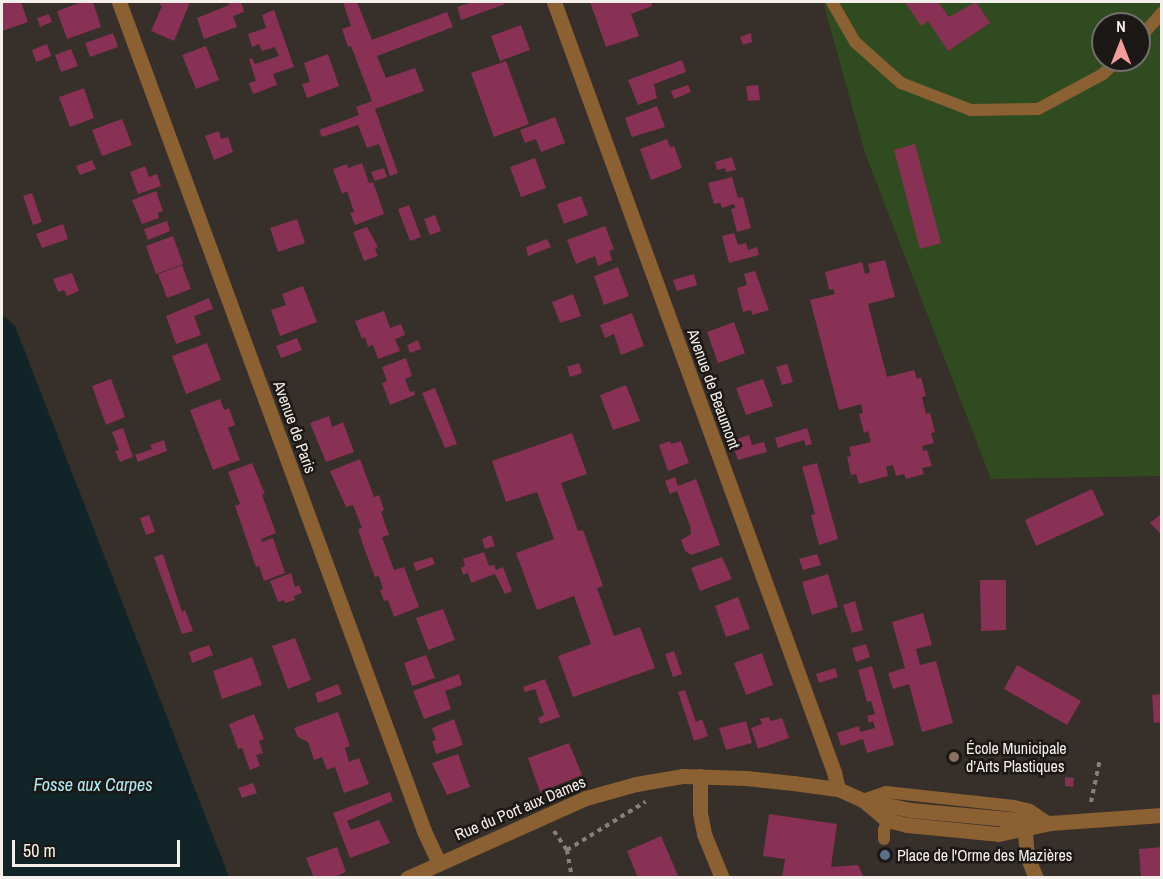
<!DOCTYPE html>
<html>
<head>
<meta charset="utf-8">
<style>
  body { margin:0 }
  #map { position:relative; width:1163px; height:879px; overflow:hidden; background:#372f29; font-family:"Archivo Narrow",sans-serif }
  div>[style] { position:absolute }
  .green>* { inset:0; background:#314b20 }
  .water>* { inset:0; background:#112427 }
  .building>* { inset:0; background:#883154 }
  .path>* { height:4px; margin-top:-2px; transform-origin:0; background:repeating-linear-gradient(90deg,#86807a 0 4.5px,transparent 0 9px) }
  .service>* { height:12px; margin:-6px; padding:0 6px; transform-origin:6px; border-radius:6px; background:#8b6033 }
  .minor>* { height:15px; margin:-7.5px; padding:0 7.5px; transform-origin:7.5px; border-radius:7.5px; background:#8b6033 }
  .dots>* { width:16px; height:16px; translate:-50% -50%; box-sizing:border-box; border:3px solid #1b1815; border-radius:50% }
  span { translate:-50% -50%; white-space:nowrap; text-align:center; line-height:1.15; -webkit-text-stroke:5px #1b1815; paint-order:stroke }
  .street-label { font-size:16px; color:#f4efeb }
  .poi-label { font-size:16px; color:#f4efeb }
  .left { translate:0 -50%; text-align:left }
  .water-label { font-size:18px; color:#b0ecf6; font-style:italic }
  .frame { position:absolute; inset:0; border:3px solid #f4efeb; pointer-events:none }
  .north { position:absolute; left:1091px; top:12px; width:60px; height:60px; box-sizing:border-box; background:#1b1815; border:2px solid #726e6b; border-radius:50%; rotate:0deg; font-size:16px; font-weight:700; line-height:24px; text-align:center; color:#f4efeb }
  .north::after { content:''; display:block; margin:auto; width:21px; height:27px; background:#f59b9b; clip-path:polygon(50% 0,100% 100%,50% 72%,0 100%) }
  .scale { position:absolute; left:12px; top:840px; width:168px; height:27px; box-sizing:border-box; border:3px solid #f4efeb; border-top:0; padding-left:8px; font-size:18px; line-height:21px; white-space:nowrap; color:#f4efeb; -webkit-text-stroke:4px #1b1815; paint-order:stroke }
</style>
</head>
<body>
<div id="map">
  <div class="green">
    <i style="clip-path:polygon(evenodd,823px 2px,1161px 2px,1161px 476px,991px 479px,865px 153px,823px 2px,1103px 24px,1139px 24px,1139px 60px,1103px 60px,1103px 24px)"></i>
  </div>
  <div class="water">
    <i style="clip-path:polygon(2px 314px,15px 326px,229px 877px,2px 877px)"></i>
  </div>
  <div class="building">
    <i style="clip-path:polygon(2px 2px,21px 2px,28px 22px,2px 31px)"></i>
    <i style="clip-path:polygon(82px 2px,93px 2px,101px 27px,67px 39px,57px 11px)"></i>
    <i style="clip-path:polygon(161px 2px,190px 2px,174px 41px,151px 31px,162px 6px,159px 5px)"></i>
    <i style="clip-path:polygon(228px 2px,241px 2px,244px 12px,233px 16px,237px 27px,204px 39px,197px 18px,229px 5px)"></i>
    <i style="clip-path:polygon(343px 2px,357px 2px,372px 40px,447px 12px,453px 27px,377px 56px,386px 78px,415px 68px,424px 91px,375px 109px,398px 173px,390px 176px,379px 144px,367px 148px,358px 125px,322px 137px,319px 130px,359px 115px,356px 107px,372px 101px,351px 46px,348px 47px,342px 29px,351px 26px)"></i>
    <i style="clip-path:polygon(473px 2px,504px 2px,505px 4px,461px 20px,457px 7px)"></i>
    <i style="clip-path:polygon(590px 2px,651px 2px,652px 6px,631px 14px,639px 36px,606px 47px)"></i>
    <i style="clip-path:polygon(905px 2px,938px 2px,949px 17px,976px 2px,990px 23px,948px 51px,928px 21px,921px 26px)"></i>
    <i style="clip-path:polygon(274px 10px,294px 67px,273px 74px,277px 85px,253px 94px,249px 83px,256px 81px,249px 59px,252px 58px,255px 64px,279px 56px,275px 47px,262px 51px,259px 44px,252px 47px,248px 34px,266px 28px,262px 15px)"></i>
    <i style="clip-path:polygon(49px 14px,52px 22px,40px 27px,37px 18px)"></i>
    <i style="clip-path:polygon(521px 25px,530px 50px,500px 61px,491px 36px)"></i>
    <i style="clip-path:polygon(113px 33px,118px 47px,90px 57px,85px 43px)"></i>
    <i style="clip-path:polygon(751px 33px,752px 42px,743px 45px,740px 37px)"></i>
    <i style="clip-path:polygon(47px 44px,51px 56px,36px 62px,32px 50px)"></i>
    <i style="clip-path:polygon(206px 46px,219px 80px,196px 89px,182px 55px)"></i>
    <i style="clip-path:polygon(71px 49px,78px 66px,61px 72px,55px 55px)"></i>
    <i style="clip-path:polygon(328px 54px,339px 86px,307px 98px,302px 84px,310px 82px,304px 63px)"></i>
    <i style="clip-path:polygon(682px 60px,686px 72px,654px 84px,657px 98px,638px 105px,628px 80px)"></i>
    <i style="clip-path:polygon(506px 61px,529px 124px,494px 137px,471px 73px)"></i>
    <i style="clip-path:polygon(688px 85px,691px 92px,674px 99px,671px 91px)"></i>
    <i style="clip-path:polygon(758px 85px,760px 100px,748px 101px,746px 86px)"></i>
    <i style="clip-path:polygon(84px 88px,94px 118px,70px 127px,59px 97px)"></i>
    <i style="clip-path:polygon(657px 106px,665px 127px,632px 137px,625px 118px)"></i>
    <i style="clip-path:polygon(555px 117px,565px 143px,541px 152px,536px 139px,525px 143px,520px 130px)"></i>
    <i style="clip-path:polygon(122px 119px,132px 145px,102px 156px,92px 130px)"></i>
    <i style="clip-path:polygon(219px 131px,221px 139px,228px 137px,233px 152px,214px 160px,205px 136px)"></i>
    <i style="clip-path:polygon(667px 139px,670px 147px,674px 146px,682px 168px,651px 180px,640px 149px)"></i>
    <i style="clip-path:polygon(915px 144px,941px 243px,920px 249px,894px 150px)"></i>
    <i style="clip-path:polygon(732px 157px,736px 170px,726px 172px,725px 168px,717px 170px,715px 162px)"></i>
    <i style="clip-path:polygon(535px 158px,546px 188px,521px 197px,510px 167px)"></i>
    <i style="clip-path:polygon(92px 160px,96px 169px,80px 175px,76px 166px)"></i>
    <i style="clip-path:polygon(362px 163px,369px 183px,373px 182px,384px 214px,355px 225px,350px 213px,354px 212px,347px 191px,342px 194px,333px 169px,347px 164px,348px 168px)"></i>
    <i style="clip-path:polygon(145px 166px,149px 177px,157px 174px,161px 186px,138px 194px,130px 172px)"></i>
    <i style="clip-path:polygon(384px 168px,387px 177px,375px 181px,371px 172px)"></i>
    <i style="clip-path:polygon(732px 177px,738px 198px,743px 197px,751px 228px,737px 232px,731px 209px,735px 208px,734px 204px,722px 208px,720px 203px,714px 204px,708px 183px)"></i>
    <i style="clip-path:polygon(156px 191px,163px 211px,158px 213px,159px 218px,142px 224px,132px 200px)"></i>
    <i style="clip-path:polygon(32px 193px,42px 222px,33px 225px,23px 196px)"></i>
    <i style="clip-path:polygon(581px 196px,588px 215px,564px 224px,557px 204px)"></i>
    <i style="clip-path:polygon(409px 205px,421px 237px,410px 241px,398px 209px)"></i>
    <i style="clip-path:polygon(435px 215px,441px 231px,430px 235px,424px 219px)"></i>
    <i style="clip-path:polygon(297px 219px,305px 243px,278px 252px,270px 228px)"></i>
    <i style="clip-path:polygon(167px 221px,170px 231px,148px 240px,144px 229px)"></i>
    <i style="clip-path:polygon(63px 224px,68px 239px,42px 248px,36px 234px)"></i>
    <i style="clip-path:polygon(605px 226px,614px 249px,609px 251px,612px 260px,598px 266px,595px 256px,576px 264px,567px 240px)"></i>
    <i style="clip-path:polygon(367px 227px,378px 247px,375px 249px,378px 256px,364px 261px,353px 232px)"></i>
    <i style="clip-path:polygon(734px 233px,738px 245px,746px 243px,748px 250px,757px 247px,759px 255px,729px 263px,722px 236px)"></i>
    <i style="clip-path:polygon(173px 236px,183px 264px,156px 274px,146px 246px)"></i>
    <i style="clip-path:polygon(547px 239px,551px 247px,528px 256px,526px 247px)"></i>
    <i style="clip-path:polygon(885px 260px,895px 297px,868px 304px,887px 377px,914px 370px,917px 379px,921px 377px,926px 396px,922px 397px,926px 414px,930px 413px,935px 432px,931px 433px,934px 443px,922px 446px,923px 451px,927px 450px,932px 466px,922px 468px,924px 474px,906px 479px,904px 474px,896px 476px,893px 465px,886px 467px,888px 476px,859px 484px,856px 474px,851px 475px,847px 457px,851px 456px,849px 447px,871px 442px,868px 431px,864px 433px,859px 414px,863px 413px,861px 404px,839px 410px,810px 300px,835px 294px,833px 289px,829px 290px,825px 272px,862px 262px,865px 274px,870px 272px,868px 264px)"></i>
    <i style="clip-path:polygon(182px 265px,191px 289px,167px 298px,158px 274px)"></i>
    <i style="clip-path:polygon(618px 267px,629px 296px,604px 305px,594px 276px)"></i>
    <i style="clip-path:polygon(755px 271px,769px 310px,752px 315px,751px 310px,743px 312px,737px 288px,747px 285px,744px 274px)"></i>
    <i style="clip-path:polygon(72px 273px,79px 291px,67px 296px,64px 290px,58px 292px,53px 279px)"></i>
    <i style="clip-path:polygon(694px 274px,697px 285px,677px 291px,673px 280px)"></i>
    <i style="clip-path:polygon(303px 286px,317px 322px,280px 336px,271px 310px,286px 305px,282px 294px)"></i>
    <i style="clip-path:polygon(573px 294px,581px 316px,560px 323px,552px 302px)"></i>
    <i style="clip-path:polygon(209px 298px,213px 309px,194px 316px,201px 335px,176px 344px,166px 316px)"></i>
    <i style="clip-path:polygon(384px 311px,390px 328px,401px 324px,405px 335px,395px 339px,400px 351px,378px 359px,373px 345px,368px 347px,365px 337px,362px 339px,355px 321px)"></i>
    <i style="clip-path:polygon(632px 313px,644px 346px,621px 355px,614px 334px,605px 338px,600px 325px)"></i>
    <i style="clip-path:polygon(734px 322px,745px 353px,718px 363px,707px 332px)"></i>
    <i style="clip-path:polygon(297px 338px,302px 350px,281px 358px,276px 346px)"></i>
    <i style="clip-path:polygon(418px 340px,421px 349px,410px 353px,407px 345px)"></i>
    <i style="clip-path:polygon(207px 343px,221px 380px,186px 394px,172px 356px)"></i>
    <i style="clip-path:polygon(406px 358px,412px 376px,405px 379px,410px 392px,414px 391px,415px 395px,390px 405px,382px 383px,387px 381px,382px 367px)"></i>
    <i style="clip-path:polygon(579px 363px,582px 373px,570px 377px,567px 367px)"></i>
    <i style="clip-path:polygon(787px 364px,793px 382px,782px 385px,776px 367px)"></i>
    <i style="clip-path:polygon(111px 379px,125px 417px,106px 425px,92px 386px)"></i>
    <i style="clip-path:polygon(763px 379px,773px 406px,746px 415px,736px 388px)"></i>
    <i style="clip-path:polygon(626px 385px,640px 421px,613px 430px,600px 395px)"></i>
    <i style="clip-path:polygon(435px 388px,457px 444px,445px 448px,422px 393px)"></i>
    <i style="clip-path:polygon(220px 399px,224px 410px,229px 408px,235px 425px,228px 428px,240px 460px,213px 470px,190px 410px)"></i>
    <i style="clip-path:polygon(329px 416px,332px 427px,343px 422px,354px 452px,326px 462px,310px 423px)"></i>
    <i style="clip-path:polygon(123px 428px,133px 457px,120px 462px,115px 451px,119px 450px,112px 432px)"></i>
    <i style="clip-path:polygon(807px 428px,812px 444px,806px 446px,804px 440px,778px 448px,775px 438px)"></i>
    <i style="clip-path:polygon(572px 433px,587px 474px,561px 483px,578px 531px,583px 530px,603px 586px,597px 588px,614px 636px,640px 627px,655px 668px,573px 697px,558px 656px,591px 644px,574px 596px,537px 610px,516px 553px,554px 539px,537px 492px,506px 502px,492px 461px)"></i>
    <i style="clip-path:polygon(749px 435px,752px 445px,764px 442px,767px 452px,738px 460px,731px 441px)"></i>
    <i style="clip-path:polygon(164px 440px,167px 451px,138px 462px,135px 455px,152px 449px,150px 445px)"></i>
    <i style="clip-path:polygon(670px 441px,671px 444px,681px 441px,689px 463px,668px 471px,659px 445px)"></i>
    <i style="clip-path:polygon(360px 459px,374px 497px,379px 495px,384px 510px,381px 512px,389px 535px,382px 537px,394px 570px,404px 567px,419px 607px,394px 617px,388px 600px,384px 601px,380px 590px,383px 589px,379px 576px,375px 577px,363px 545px,358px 529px,362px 528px,353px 505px,346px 507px,330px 471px)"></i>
    <i style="clip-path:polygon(252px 463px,265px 494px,262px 495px,276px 533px,261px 539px,262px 542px,273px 538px,285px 573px,264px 581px,259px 566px,256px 567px,235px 506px,240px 504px,228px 472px)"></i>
    <i style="clip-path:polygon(817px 463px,838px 539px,819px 545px,811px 515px,815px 514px,802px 467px)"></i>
    <i style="clip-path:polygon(675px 477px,678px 486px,696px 479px,720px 545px,691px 555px,685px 551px,681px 540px,691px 534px,690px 526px,677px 491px,670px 494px,665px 481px)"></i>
    <i style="clip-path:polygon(1092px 489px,1104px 515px,1036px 546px,1025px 520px)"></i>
    <i style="clip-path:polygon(1162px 513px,1162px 535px,1150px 523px)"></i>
    <i style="clip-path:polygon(149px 515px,155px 532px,146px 535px,140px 518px)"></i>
    <i style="clip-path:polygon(491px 535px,495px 546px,485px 549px,482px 539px)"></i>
    <i style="clip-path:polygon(484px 552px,489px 566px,494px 565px,496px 570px,503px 567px,512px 591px,505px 594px,495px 574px,471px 583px,468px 573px,463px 575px,461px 568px,465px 566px,463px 559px)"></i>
    <i style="clip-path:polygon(163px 554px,182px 612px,185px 610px,193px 631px,182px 634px,154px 557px)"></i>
    <i style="clip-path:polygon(817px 554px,821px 565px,803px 570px,799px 559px)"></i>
    <i style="clip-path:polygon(432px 557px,435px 564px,416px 571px,413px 563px)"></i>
    <i style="clip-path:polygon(722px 557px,732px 579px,700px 591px,691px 568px)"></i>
    <i style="clip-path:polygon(291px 573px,295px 587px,299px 585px,302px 593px,294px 596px,295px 600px,285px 603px,284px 600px,278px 602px,270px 581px)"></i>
    <i style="clip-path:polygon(828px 574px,838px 607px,812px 615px,802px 582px)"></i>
    <i style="clip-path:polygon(980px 580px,1006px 580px,1006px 630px,981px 631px)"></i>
    <i style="clip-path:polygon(738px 597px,750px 629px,726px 637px,715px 606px)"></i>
    <i style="clip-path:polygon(855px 601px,863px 630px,852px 633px,843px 605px)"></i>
    <i style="clip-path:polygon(443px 609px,455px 640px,428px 650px,416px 618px)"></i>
    <i style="clip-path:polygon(923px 613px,932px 645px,916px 649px,920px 665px,936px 661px,953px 723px,922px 732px,909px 684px,893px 689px,888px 673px,905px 668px,892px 622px)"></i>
    <i style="clip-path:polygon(295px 638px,311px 680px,288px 689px,272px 646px)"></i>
    <i style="clip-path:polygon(866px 644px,870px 657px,856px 662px,852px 648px)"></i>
    <i style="clip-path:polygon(209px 645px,213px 655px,192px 663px,189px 652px)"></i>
    <i style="clip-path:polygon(674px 651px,682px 674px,673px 677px,665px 654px)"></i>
    <i style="clip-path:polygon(762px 653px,773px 685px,746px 695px,734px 663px)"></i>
    <i style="clip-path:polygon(426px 655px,435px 678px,412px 686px,404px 663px)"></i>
    <i style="clip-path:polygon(252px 657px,262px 685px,222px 699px,213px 671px)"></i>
    <i style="clip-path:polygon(1017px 665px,1081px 701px,1067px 725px,1004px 689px)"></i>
    <i style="clip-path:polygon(872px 666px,894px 745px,867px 753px,863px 739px,841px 746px,837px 733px,859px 726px,860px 732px,875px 728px,873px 721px,869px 723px,867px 716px,875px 714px,871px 701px,867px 702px,858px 670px)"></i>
    <i style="clip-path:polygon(835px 668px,838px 677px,819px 683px,816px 674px)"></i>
    <i style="clip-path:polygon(459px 674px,462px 685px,445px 691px,451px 709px,424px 719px,413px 691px)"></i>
    <i style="clip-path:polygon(545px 679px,560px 717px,540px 724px,538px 718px,544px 715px,535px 689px,525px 692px,523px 687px)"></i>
    <i style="clip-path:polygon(338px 684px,342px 694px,318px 703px,315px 693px)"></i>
    <i style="clip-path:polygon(685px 690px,696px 722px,702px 719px,708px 736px,694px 741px,678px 692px)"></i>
    <i style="clip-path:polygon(1162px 694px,1162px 722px,1154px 723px,1152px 695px)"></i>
    <i style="clip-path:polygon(338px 712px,350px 746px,345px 748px,349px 762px,359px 758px,369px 784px,344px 793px,335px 767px,327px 770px,322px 757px,314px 760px,308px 742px,298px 737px,294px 728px)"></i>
    <i style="clip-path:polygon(254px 714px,264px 739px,259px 741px,263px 753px,256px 755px,260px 766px,250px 770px,242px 748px,238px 749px,229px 724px)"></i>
    <i style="clip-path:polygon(769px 717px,770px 721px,782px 718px,789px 738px,758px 749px,751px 728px,762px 724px,760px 719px)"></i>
    <i style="clip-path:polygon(454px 719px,463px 745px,436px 754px,432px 741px,436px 740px,432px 728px)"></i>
    <i style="clip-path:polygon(746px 721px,752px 743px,726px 750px,719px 728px)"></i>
    <i style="clip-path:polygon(569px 743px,582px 775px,540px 792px,528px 758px)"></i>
    <i style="clip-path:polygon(458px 754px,470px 787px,447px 795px,432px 763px)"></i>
    <i style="clip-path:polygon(1065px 777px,1074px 778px,1073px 787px,1065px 786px)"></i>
    <i style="clip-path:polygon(253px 783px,257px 793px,242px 798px,238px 788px)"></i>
    <i style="clip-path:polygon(390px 792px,393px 801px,347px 821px,351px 830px,379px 820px,390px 843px,350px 858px,333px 813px)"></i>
    <i style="clip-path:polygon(769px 814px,837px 824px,831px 867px,858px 865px,864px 878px,782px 878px,785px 859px,763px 856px)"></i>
    <i style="clip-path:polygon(661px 836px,679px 878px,638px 878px,627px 851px)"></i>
    <i style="clip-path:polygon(337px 847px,346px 872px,332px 878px,314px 878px,306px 858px)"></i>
    <i style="clip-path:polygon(1162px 847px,1162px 878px,1141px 878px,1139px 849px)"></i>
  </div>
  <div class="path">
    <i style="left:1091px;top:802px;width:44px;rotate:-78.2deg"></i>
    <i style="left:554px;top:831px;width:23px;rotate:56deg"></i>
    <i style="left:567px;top:850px;width:28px;rotate:80deg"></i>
    <i style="left:567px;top:850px;width:92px;rotate:-31.6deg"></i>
  </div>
  <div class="service">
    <i style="left:832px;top:2px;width:46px;rotate:60.1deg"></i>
    <i style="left:855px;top:42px;width:62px;rotate:41.7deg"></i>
    <i style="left:901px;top:83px;width:75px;rotate:21.1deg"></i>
    <i style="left:971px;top:110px;width:67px;rotate:-0.9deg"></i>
    <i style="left:1038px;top:109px;width:74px;rotate:-28.3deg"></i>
    <i style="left:1103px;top:74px;width:21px;rotate:-43deg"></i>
    <i style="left:1139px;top:39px;width:35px;rotate:-49deg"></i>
    <i style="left:863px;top:800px;width:24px;rotate:-19deg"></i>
    <i style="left:886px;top:792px;width:129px;rotate:6.2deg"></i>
    <i style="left:1014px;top:806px;width:16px;rotate:14deg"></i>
    <i style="left:1030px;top:810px;width:23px;rotate:34deg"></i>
    <i style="left:884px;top:839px;width:9px;rotate:-90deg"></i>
    <i style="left:884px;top:830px;width:18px;rotate:-71deg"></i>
  </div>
  <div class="minor">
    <i style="left:119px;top:2px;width:883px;rotate:69.8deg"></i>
    <i style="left:424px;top:831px;width:35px;rotate:65deg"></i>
    <i style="left:554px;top:2px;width:819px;rotate:70.02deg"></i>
    <i style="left:834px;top:772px;width:17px;rotate:77deg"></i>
    <i style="left:700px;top:776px;width:37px;rotate:90deg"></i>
    <i style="left:700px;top:813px;width:21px;rotate:79deg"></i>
    <i style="left:704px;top:834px;width:48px;rotate:67.8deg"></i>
    <i style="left:863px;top:800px;width:31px;rotate:40deg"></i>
    <i style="left:887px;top:820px;width:21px;rotate:14deg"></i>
    <i style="left:907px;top:825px;width:91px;rotate:5.6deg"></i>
    <i style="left:998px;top:834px;width:53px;rotate:-11.9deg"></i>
    <i style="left:1050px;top:823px;width:112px;rotate:-4.1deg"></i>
    <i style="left:1024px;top:822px;width:34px;rotate:85deg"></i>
    <i style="left:1027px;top:856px;width:24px;rotate:68deg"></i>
    <i style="left:407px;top:878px;width:196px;rotate:-24.1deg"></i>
    <i style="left:586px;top:798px;width:52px;rotate:-15.6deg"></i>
    <i style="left:636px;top:784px;width:48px;rotate:-9.7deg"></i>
    <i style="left:683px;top:776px;width:63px;rotate:1.8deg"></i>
    <i style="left:746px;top:778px;width:47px;rotate:6.1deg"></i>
    <i style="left:793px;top:783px;width:45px;rotate:7.6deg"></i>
    <i style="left:838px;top:789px;width:27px;rotate:24deg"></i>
    <i style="left:863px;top:800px;width:49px;rotate:11.8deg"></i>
    <i style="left:911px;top:810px;width:140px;rotate:5.3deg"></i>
  </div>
  <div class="dots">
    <i style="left:954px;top:757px;background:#8d6e63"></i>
    <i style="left:885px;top:855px;background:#5c6f8a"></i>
  </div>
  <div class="street-label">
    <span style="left:714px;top:389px;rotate:70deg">Avenue de Beaumont</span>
    <span style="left:295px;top:427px;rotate:70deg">Avenue de Paris</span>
    <span style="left:520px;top:808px;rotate:-23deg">Rue du Port aux Dames</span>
  </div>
  <div class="poi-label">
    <span class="left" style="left:966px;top:757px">École Municipale<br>d’Arts Plastiques</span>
    <span class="left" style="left:897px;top:855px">Place de l'Orme des Mazières</span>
  </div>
  <div class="water-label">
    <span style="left:93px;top:785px">Fosse aux Carpes</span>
  </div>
  <div class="frame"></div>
  <div class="north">N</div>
  <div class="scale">50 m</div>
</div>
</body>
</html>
